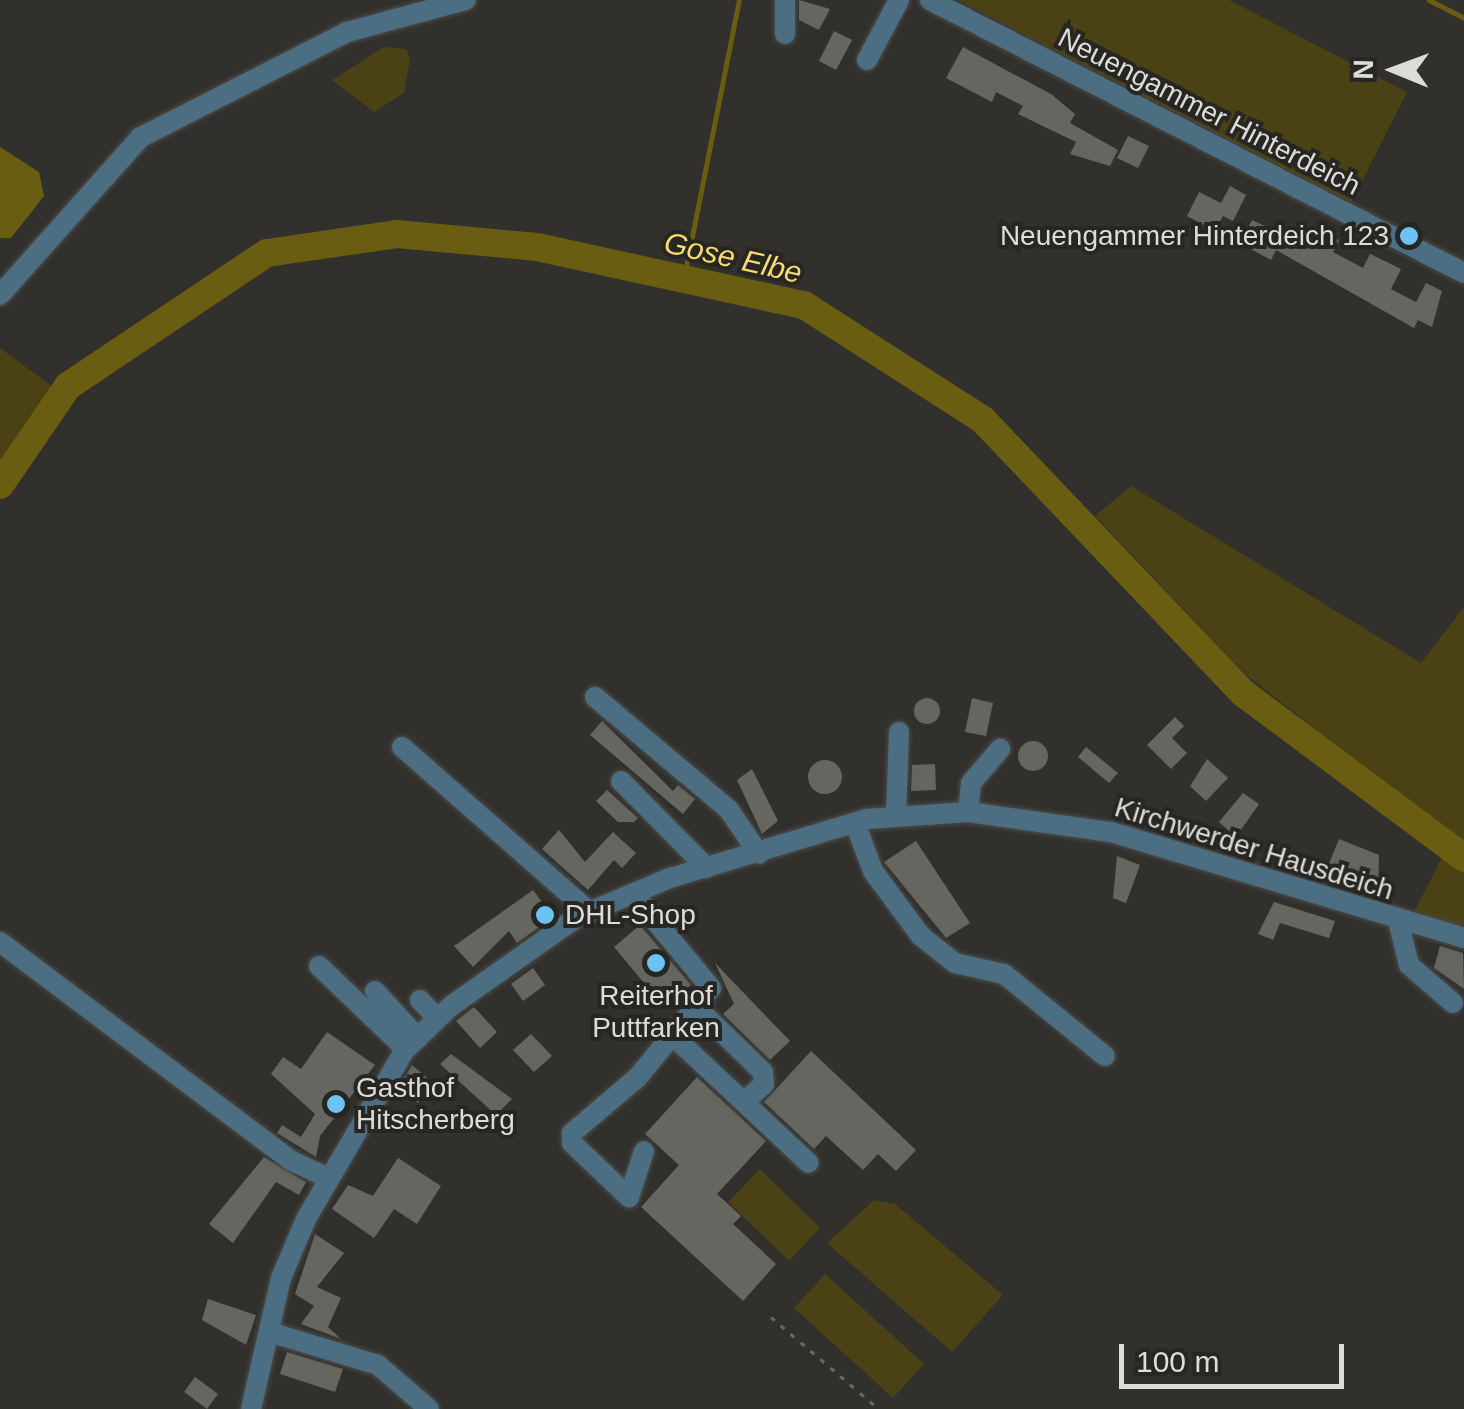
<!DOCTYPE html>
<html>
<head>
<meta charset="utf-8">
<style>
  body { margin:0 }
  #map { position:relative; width:1464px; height:1409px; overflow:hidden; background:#31302d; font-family:Arial,sans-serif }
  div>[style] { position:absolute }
  .green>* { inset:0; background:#4a4214 }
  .water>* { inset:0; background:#695d12 }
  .stream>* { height:5px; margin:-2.5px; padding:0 2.5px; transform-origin:2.5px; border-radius:2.5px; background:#695d12 }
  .river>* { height:28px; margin:-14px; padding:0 14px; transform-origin:14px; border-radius:14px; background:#695d12 }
  .building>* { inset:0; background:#666661 }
  .round { border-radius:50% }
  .path>* { height:2.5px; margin-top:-1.25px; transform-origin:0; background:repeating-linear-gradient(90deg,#656562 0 5px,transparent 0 13px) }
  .roads { filter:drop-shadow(0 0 2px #4c4c49) drop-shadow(0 0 2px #4c4c49) }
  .minor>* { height:20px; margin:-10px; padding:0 10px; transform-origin:10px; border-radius:10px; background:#4b6e82 }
  .dots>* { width:28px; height:28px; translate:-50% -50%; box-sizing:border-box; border:5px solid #272623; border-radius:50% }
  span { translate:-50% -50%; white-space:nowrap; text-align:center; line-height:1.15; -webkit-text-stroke:8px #272623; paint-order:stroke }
  .street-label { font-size:28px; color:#dcdcd9 }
  .poi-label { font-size:28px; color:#dcdcd9 }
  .right { translate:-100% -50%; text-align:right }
  .left { translate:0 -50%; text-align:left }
  .water-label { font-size:30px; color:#f5de64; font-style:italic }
  .north { position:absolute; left:1344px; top:20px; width:100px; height:100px; -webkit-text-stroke:8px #272623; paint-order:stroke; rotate:271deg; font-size:28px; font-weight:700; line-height:40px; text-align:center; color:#dcdcd9 }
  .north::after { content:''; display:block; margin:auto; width:35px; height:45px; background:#dcdcd9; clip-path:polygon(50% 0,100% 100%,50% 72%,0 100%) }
  .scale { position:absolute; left:1119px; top:1344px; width:225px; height:45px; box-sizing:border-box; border:5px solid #dcdcd9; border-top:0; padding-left:12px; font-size:30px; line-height:35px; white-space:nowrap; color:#dcdcd9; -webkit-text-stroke:8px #272623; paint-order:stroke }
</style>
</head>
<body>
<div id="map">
  <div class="green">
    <i style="clip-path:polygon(958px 0,1229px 0,1407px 92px,1351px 203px)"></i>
    <i style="clip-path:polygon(384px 47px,406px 49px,410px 60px,404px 93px,374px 112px,332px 80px)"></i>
    <i style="clip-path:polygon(0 348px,56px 389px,0 464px)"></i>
    <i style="clip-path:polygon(1131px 486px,1421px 663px,1464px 607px,1464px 847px,1244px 673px,1095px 516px)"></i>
    <i style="clip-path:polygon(1445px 852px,1464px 867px,1464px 928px,1413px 914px)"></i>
    <i style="clip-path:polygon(760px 1169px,820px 1228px,789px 1261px,728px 1202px)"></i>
    <i style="clip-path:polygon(874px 1200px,895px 1204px,1003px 1295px,952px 1352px,827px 1243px)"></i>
    <i style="clip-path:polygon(825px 1274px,924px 1364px,893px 1398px,794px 1308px)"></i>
  </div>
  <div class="water">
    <i style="clip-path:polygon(0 147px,39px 172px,44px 196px,11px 238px,0 238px)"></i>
  </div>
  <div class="stream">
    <i style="left:1429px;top:0;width:39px;rotate:27deg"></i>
    <i style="left:684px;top:277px;width:282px;rotate:-78.8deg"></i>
  </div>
  <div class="river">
    <i style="left:0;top:485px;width:120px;rotate:-55.5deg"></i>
    <i style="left:68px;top:386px;width:239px;rotate:-33.8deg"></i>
    <i style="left:267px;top:253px;width:131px;rotate:-8.3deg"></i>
    <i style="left:397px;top:234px;width:141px;rotate:5.3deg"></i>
    <i style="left:537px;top:247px;width:273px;rotate:12.3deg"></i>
    <i style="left:804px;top:305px;width:213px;rotate:32.7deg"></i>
    <i style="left:983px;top:420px;width:377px;rotate:46.4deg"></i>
    <i style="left:1243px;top:693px;width:276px;rotate:36.7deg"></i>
  </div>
  <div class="building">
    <i style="clip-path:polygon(799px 0,830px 9px,819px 30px,799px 20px)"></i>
    <i style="clip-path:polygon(834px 31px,852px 40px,836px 70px,819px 61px)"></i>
    <i style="clip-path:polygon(963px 47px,1051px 94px,1075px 114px,1070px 123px,1118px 150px,1110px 166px,1070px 154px,1076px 142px,1018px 114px,1023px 106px,996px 92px,992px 102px,946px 78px)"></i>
    <i style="clip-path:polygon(1128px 136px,1149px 146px,1138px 168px,1117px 158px)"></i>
    <i style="clip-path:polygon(1230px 186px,1246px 195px,1233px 221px,1223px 216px,1215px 231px,1187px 216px,1199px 192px,1221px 203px)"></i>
    <i style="clip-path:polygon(1252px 220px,1315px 249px,1324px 233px,1339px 240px,1333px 252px,1363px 268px,1370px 254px,1387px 262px,1401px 269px,1391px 289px,1416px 302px,1426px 283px,1442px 291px,1432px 327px,1418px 320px,1414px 328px,1276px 250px,1271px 260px,1240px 243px)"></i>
    <i class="round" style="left:914px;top:698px;width:26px;height:26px"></i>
    <i style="clip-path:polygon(972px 698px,993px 703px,986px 736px,965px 732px)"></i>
    <i style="clip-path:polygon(1175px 717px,1184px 726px,1172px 738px,1187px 753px,1171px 769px,1147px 745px)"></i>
    <i style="clip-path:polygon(602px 721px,673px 791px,678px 785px,695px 799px,683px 814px,590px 735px)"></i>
    <i class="round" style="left:1018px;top:741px;width:30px;height:30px"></i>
    <i style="clip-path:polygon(1086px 747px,1118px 773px,1109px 783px,1078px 757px)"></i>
    <i style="clip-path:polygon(1207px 759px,1228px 778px,1206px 801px,1190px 786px)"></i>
    <i class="round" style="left:808px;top:760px;width:34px;height:34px"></i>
    <i style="clip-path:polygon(935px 764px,936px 790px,911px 791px,912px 765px)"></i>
    <i style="clip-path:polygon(752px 769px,778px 821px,762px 834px,737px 780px)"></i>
    <i style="clip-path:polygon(607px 790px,638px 818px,634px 822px,618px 822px,596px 801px)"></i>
    <i style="clip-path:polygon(1243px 793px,1259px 804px,1236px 837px,1219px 822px)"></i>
    <i style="clip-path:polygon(559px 830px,585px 862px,613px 832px,636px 853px,622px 868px,614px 860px,588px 890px,542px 849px)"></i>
    <i style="clip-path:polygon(1339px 839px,1379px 855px,1378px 898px,1353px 890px,1358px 878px,1328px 866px)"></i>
    <i style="clip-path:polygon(916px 841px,970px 923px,946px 938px,884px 862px)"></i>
    <i style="clip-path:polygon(1117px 856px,1140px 865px,1126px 903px,1113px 898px)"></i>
    <i style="clip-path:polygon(533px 890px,553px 917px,517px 943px,509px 931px,473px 967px,454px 946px)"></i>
    <i style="clip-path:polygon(1274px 902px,1335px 921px,1329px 938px,1280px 923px,1273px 940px,1258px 934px)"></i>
    <i style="clip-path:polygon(640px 925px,691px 985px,664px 1007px,614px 947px)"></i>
    <i style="clip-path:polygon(1440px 946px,1463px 953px,1464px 989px,1434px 968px)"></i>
    <i style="clip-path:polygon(715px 963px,790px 1041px,770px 1060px,723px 1014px,734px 1004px)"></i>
    <i style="clip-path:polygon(533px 968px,545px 985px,523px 1001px,511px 984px)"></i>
    <i style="clip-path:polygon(474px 1007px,497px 1032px,480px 1048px,456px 1021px)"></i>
    <i style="clip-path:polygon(327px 1032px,375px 1065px,320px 1136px,316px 1157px,277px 1133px,282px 1125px,301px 1137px,315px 1114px,271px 1074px,283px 1057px,301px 1069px)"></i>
    <i style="clip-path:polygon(531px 1034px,552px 1056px,534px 1072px,513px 1050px)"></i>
    <i style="clip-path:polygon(811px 1051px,916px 1150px,896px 1171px,878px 1154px,863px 1170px,826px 1136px,814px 1149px,764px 1102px)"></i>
    <i style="clip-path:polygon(451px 1054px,512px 1099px,496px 1115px,440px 1064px)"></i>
    <i style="clip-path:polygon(412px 1065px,434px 1084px,418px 1103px,399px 1087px)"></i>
    <i style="clip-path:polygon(697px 1077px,766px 1141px,717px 1194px,741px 1216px,733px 1224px,776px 1264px,743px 1301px,641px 1207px,679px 1165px,645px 1134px)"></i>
    <i style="clip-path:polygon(264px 1157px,306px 1182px,299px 1195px,276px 1182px,233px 1243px,209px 1224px)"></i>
    <i style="clip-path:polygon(398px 1158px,441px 1186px,417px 1224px,394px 1209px,374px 1238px,332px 1209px,348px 1185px,373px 1196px)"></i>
    <i style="clip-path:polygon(315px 1234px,344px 1253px,317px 1287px,341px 1298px,328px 1327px,341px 1339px,301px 1324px,314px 1306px,295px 1294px)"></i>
    <i style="clip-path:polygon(208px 1299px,256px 1315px,246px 1345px,202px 1320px)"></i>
    <i style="clip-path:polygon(287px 1352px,343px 1369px,335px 1392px,280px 1374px)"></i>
    <i style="clip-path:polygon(195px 1377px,218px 1394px,207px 1409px,184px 1392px)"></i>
  </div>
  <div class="path">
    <i style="left:771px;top:1317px;width:142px;rotate:40.4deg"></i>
  </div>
  <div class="roads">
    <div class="minor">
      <i style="left:930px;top:0;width:600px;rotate:27.08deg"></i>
      <i style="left:785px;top:34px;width:34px;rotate:-90deg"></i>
      <i style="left:867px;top:60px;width:68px;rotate:-61.9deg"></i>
      <i style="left:0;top:295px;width:212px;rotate:-48.3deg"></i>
      <i style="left:141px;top:137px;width:231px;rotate:-27deg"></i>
      <i style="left:347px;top:32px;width:123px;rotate:-15.1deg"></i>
      <i style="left:595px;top:697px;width:175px;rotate:40.1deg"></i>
      <i style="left:729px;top:810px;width:53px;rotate:55.7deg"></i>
      <i style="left:402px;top:747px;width:250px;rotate:41.3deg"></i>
      <i style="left:621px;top:781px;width:122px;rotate:45.3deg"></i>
      <i style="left:968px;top:812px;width:29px;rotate:-84deg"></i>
      <i style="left:971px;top:783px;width:45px;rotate:-49.5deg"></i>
      <i style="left:896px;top:817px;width:85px;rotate:-88deg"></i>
      <i style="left:855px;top:823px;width:51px;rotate:69.4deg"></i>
      <i style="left:873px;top:871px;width:81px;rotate:53.6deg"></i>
      <i style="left:921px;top:936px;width:43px;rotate:38.5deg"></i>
      <i style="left:955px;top:963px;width:50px;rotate:12.7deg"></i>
      <i style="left:1004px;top:974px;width:130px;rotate:39.1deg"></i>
      <i style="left:633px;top:894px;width:122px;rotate:50.3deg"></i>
      <i style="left:711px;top:988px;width:115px;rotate:129.4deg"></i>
      <i style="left:638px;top:1077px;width:87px;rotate:139.7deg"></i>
      <i style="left:572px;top:1133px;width:10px;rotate:90deg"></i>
      <i style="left:572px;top:1143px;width:79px;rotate:43.5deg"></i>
      <i style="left:629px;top:1197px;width:48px;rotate:-71.9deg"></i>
      <i style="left:1398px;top:920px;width:46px;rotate:76.3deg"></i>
      <i style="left:1409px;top:965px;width:58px;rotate:40.8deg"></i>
      <i style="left:0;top:942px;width:365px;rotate:36.9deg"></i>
      <i style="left:292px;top:1161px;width:38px;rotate:25deg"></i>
      <i style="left:319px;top:966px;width:120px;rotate:43.7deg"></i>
      <i style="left:375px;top:991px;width:64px;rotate:47.5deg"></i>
      <i style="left:420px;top:1000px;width:26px;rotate:47deg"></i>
      <i style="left:696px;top:1007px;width:93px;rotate:44.1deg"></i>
      <i style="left:763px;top:1072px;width:12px;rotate:85deg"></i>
      <i style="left:764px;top:1084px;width:27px;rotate:138deg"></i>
      <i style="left:672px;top:1035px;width:187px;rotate:43.1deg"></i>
      <i style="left:269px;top:1332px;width:114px;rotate:16.8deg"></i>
      <i style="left:378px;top:1365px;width:67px;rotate:40.8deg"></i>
      <i style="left:251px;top:1409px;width:134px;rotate:-77.1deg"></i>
      <i style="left:281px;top:1278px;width:64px;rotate:-67deg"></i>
      <i style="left:306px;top:1219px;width:194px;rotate:-59.7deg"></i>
      <i style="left:404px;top:1051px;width:65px;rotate:-43.8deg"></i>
      <i style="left:451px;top:1006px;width:154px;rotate:-35.2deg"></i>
      <i style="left:577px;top:917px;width:101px;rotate:-22.8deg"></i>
      <i style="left:670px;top:878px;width:206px;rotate:-16.7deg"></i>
      <i style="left:867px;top:819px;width:101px;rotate:-4deg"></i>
      <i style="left:968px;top:812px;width:144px;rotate:8deg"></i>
      <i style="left:1111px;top:832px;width:369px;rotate:16.7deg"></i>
    </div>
  </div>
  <div class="dots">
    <i style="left:1409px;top:236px;background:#6cc3f2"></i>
    <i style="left:545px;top:915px;background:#6cc3f2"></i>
    <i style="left:656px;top:963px;background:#6cc3f2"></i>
    <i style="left:336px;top:1104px;background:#6cc3f2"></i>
  </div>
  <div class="street-label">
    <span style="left:1209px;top:112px;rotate:27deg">Neuengammer Hinterdeich</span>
    <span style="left:1254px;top:849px;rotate:17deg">Kirchwerder Hausdeich</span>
  </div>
  <div class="poi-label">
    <span class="right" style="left:1389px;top:236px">Neuengammer Hinterdeich 123</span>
    <span class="left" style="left:565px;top:915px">DHL-Shop</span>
    <span style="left:656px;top:1012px">Reiterhof<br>Puttfarken</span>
    <span class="left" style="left:356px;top:1104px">Gasthof<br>Hitscherberg</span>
  </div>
  <div class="water-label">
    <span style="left:733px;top:258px;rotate:13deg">Gose Elbe</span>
  </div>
  <div class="north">N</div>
  <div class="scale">100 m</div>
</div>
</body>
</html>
